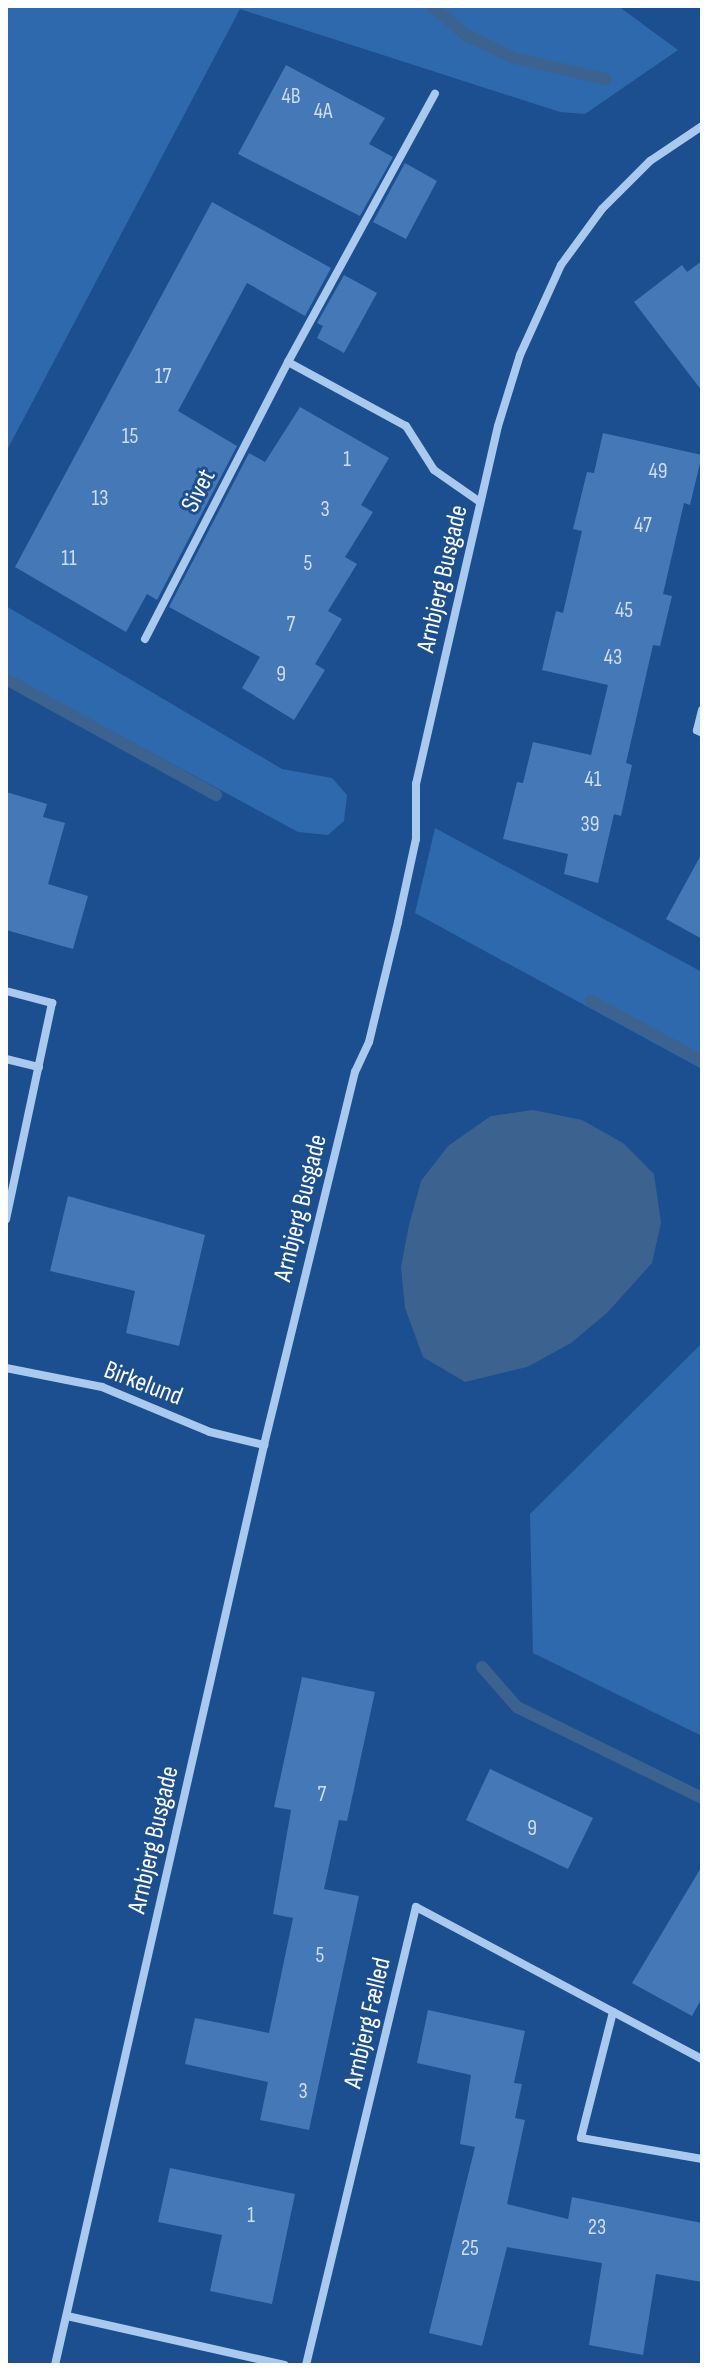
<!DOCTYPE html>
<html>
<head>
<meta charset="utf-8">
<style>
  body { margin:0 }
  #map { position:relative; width:708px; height:2371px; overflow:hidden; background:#1b4f8f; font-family:"Sofia Sans Condensed",sans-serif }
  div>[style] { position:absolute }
  .green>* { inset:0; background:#2e69ad }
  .water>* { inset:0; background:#3c6290 }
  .stream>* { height:12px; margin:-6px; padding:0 6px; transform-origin:6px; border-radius:6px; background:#3c6290 }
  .building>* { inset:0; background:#4478b7 }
  .minor>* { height:8px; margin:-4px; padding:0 4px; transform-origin:4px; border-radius:4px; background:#a9c9ee }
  span { translate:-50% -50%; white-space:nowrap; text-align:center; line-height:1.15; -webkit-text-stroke:6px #1b4f8f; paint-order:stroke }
  .number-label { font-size:22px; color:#d0dded }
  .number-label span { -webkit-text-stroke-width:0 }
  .street-label { font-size:26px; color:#fff }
  .frame { position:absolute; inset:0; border:8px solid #fff; pointer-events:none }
</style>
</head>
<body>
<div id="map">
  <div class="green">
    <i style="clip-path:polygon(6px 6px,618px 6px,678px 50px,585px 114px,560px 112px,240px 9px,6px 452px)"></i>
    <i style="clip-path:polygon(6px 606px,282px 769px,332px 778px,347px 795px,344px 821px,328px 835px,298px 832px,6px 674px)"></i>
    <i style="clip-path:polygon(435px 828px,702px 972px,702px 1069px,415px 913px)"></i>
    <i style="clip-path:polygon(702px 1343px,702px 1736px,533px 1653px,530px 1514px)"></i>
  </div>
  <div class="water">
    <i style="clip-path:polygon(533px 1110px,582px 1120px,623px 1143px,654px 1174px,661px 1223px,652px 1263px,607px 1313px,571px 1343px,527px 1367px,465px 1382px,423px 1357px,405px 1308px,401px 1267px,409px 1225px,421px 1181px,448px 1146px,491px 1116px)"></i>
  </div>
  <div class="stream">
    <i style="left:432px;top:6px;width:45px;rotate:40.5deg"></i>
    <i style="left:466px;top:35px;width:53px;rotate:25.6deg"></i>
    <i style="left:514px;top:58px;width:94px;rotate:12.9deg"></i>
    <i style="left:6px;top:679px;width:240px;rotate:28.9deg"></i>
    <i style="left:591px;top:1001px;width:126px;rotate:28.4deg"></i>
    <i style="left:482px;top:1667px;width:53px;rotate:48.8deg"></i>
    <i style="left:517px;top:1707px;width:206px;rotate:26.2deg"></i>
  </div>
  <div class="building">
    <i style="clip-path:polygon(286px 65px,385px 118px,369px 144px,393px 157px,360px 216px,238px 154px)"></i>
    <i style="clip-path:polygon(405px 163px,437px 181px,406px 239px,373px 222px)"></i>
    <i style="clip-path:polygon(212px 202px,331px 268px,305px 316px,247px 283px,178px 411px,237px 446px,157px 600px,147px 594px,126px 632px,15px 567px)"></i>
    <i style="clip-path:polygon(702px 261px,702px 391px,634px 302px,682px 265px,687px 272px)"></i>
    <i style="clip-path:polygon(344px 275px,377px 293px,344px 353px,317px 338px,323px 326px,317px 323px)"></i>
    <i style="clip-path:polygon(300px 407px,389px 458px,361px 505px,373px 512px,345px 557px,357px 564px,328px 611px,342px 619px,315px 664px,325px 670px,294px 720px,242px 688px,260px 657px,169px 607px,249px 453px,265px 462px)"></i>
    <i style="clip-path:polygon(603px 433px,702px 455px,690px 505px,684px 503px,663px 594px,672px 596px,660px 646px,653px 645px,626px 763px,632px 765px,621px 816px,614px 814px,598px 883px,564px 874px,568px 854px,503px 839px,517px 782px,523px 783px,533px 742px,591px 755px,608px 685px,542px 670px,556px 611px,563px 613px,582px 531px,573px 529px,587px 472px,594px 473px)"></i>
    <i style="clip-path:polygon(6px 792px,47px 804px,43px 817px,65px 823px,48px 884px,88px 896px,73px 949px,6px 930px)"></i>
    <i style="clip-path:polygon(702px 853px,702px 939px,666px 919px)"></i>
    <i style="clip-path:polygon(68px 1196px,205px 1235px,179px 1346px,126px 1333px,135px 1291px,50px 1271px)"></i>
    <i style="clip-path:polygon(302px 1677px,375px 1692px,347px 1821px,339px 1820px,324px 1889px,359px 1896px,309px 2130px,260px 2120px,268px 2082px,185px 2064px,195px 2018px,269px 2033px,293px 1918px,273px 1914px,291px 1810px,274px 1807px)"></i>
    <i style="clip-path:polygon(490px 1769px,593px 1818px,568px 1869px,466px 1820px)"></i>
    <i style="clip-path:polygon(702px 1866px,702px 1998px,692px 2016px,632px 1983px)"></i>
    <i style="clip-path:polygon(428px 2010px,525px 2031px,514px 2083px,522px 2084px,515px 2118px,525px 2120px,507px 2204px,568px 2219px,572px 2197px,702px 2223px,702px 2282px,656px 2274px,643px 2355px,589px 2345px,602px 2263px,507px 2247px,482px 2346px,429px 2333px,475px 2147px,460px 2144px,471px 2075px,417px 2063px)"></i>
    <i style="clip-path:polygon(170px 2168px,295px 2194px,272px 2304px,210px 2291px,222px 2235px,158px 2222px)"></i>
  </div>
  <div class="minor">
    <i style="left:288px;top:362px;width:134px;rotate:28.5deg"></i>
    <i style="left:406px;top:426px;width:52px;rotate:57.5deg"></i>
    <i style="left:434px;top:470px;width:56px;rotate:34.8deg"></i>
    <i style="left:145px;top:639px;width:312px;rotate:-62.7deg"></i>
    <i style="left:288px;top:362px;width:306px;rotate:-61.3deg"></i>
    <i style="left:702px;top:710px;width:21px;rotate:104deg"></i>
    <i style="left:697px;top:730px;width:6px;rotate:31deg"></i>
    <i style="left:6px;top:991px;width:48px;rotate:14.6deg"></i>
    <i style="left:52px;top:1003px;width:221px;rotate:102deg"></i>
    <i style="left:6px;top:1059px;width:34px;rotate:14deg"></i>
    <i style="left:6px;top:1368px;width:98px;rotate:11.2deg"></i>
    <i style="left:102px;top:1387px;width:117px;rotate:22.6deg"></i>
    <i style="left:210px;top:1432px;width:56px;rotate:13.5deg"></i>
    <i style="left:613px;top:2012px;width:130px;rotate:104.3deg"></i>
    <i style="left:581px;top:2138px;width:123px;rotate:9.8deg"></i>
    <i style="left:67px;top:2316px;width:223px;rotate:12.7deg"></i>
    <i style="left:55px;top:2365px;width:943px;rotate:-77.2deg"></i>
    <i style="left:264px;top:1445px;width:384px;rotate:-76.3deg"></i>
    <i style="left:355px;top:1072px;width:33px;rotate:-65deg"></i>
    <i style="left:369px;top:1042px;width:123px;rotate:-76.4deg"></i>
    <i style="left:398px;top:922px;width:85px;rotate:-77.8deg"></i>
    <i style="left:416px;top:839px;width:55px;rotate:-90deg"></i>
    <i style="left:416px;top:784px;width:367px;rotate:-77.1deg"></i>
    <i style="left:498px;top:426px;width:74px;rotate:-72.8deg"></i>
    <i style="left:520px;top:355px;width:99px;rotate:-65.5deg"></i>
    <i style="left:561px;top:265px;width:69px;rotate:-53.8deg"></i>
    <i style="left:602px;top:209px;width:68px;rotate:-45deg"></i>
    <i style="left:650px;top:161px;width:63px;rotate:-33.9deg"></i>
    <i style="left:306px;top:2365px;width:471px;rotate:-76.5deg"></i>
    <i style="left:416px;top:1907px;width:324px;rotate:28deg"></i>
  </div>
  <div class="number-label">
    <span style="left:291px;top:97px">4B</span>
    <span style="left:323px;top:112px">4A</span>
    <span style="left:163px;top:377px">17</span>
    <span style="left:130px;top:437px">15</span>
    <span style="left:347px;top:460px">1</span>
    <span style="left:658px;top:472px">49</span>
    <span style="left:100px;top:499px">13</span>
    <span style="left:325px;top:510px">3</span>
    <span style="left:643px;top:526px">47</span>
    <span style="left:69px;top:559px">11</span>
    <span style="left:308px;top:564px">5</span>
    <span style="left:624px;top:611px">45</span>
    <span style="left:291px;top:625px">7</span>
    <span style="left:613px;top:658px">43</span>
    <span style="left:281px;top:675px">9</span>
    <span style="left:593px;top:780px">41</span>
    <span style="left:590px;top:825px">39</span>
    <span style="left:322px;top:1795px">7</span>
    <span style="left:532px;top:1829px">9</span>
    <span style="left:320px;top:1956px">5</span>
    <span style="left:303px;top:2092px">3</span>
    <span style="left:251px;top:2216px">1</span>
    <span style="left:597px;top:2228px">23</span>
    <span style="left:470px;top:2249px">25</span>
  </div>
  <div class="street-label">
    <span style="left:199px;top:491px;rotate:-63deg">Sivet</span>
    <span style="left:443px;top:579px;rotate:-77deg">Arnbjerg Busgade</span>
    <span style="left:301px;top:1208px;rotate:-76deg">Arnbjerg Busgade</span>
    <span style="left:143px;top:1384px;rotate:21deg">Birkelund</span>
    <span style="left:154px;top:1840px;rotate:-77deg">Arnbjerg Busgade</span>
    <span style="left:368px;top:2023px;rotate:-77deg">Arnbjerg Fælled</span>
  </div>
  <div class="frame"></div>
</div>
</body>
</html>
